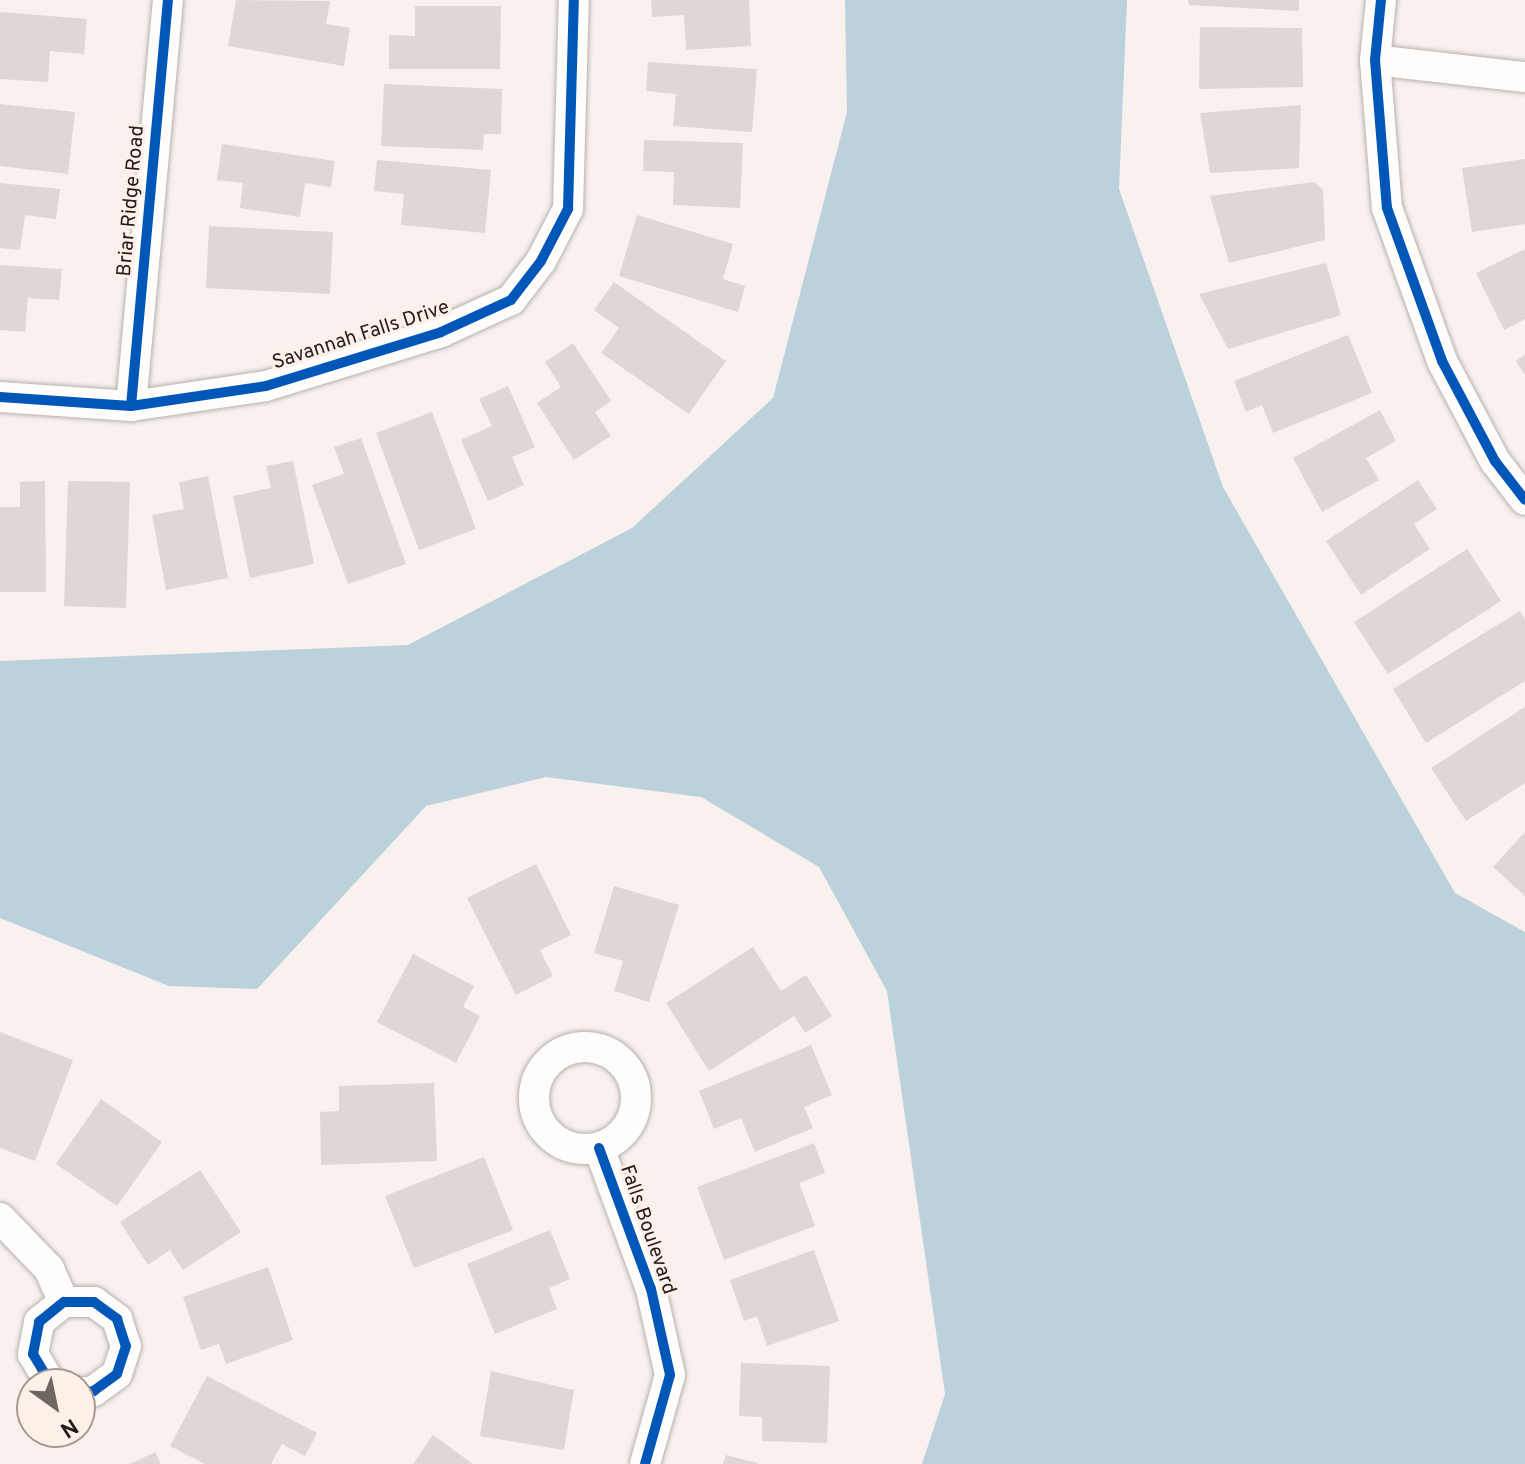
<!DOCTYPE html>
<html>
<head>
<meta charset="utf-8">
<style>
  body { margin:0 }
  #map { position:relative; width:1525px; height:1464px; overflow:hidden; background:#f8f1ed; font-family:Overpass,sans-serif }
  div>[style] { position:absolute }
  .water>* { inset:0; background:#bbd1db }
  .building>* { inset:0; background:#ded7d3 }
  .roads { filter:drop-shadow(0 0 2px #b8b1ad) drop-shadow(0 0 2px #b8b1ad) }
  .minor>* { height:30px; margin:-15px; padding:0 15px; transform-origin:15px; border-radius:15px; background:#fefdfc }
  .minor>.ring { margin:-15px; padding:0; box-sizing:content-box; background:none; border:30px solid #fefdfc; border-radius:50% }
  .cycleway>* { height:10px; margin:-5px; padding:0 5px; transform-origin:5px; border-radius:5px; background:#0057b8 }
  span { translate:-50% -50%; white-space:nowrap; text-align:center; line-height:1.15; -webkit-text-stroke:6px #fdf0e8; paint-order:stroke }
  .street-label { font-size:20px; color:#231b16 }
  .north { position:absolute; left:16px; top:1368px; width:80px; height:80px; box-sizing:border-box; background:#fdf0e8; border:2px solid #a69b94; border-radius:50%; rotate:147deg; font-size:22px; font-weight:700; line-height:32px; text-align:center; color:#231b16 }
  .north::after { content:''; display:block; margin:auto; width:28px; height:36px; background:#6e6661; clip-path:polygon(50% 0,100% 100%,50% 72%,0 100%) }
</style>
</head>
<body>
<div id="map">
  <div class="water">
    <i style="clip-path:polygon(845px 0,1127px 0,1119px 189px,1223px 487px,1455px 893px,1525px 932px,1525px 1464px,922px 1464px,945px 1394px,887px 991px,819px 867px,701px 797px,546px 777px,426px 806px,257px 989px,169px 986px,0 918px,0 661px,408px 645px,632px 528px,773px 398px,847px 112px)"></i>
  </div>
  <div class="building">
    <i style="clip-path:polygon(236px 0,330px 1px,326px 24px,350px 28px,344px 66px,228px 46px)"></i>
    <i style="clip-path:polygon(651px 0,749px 0,751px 46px,686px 50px,684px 15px,652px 17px)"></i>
    <i style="clip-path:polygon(1188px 0,1299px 0,1299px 11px,1189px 5px)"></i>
    <i style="clip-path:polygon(415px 6px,501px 6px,500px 69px,389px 69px,389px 35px,415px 36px)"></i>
    <i style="clip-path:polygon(0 12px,87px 19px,84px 54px,50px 51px,48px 82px,0 79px)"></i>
    <i style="clip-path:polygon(1200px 27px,1302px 28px,1303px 87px,1199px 89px)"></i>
    <i style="clip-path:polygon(648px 62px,757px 69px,752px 132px,673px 126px,676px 94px,646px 91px)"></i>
    <i style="clip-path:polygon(384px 84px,502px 89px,501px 134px,484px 134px,483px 150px,381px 146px)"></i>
    <i style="clip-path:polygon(0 104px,75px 112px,68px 174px,0 166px)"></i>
    <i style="clip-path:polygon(1301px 105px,1299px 168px,1210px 173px,1200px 113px)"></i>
    <i style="clip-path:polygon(644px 140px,743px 143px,740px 208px,673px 205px,674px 172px,643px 171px)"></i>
    <i style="clip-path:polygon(222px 144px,335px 161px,331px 187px,305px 183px,300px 217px,240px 208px,243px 183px,217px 180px)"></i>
    <i style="clip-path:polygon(1525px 159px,1525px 224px,1472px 232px,1462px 168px)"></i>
    <i style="clip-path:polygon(377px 160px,491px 170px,485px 233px,401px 225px,404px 194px,374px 191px)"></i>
    <i style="clip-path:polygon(1314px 182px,1323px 190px,1325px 240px,1229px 263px,1210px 196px)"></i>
    <i style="clip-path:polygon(0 183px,60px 189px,56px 219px,25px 215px,20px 250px,0 248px)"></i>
    <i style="clip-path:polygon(637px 215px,733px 244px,723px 279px,745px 286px,738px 312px,619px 276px)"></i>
    <i style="clip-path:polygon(209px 226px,333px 232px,330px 294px,206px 288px)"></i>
    <i style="clip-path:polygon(1525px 249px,1525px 319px,1504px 330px,1476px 273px)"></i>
    <i style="clip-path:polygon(1326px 263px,1341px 315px,1228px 349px,1199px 294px)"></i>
    <i style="clip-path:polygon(0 265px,62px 269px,59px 300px,28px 298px,25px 332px,0 330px)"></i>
    <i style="clip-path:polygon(614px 282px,726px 361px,689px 414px,601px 353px,619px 328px,594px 310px)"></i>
    <i style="clip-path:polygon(1348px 335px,1372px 393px,1273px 433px,1262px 405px,1246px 412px,1234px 381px)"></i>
    <i style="clip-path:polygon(573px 343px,611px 401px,595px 412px,611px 436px,574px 460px,537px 403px,561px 387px,545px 362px)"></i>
    <i style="clip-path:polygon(1525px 355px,1525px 375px,1516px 361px)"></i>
    <i style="clip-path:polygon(508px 386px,535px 447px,512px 457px,524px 485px,488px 501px,461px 440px,492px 426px,479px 399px)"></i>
    <i style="clip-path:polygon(1380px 410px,1396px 441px,1366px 458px,1379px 480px,1322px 512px,1293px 458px)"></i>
    <i style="clip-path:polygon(432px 412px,476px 529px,419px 550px,376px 433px)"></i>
    <i style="clip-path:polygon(361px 438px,406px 564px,348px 584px,312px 485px,344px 474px,334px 447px)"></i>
    <i style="clip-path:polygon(293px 461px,314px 564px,250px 578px,233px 496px,271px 488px,266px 466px)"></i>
    <i style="clip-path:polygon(208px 476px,228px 578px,166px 590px,152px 515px,184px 509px,179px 482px)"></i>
    <i style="clip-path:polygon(1418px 480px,1437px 509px,1414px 524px,1430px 549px,1361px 595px,1326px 541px)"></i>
    <i style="clip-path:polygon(45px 481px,46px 592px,0 592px,0 507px,20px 507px,20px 482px)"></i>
    <i style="clip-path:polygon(68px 481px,130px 482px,126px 608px,64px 606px)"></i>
    <i style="clip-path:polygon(1467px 549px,1501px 601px,1388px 674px,1354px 622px)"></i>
    <i style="clip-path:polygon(1520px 611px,1525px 620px,1525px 681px,1426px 743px,1393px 689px)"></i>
    <i style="clip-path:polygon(1525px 707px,1525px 783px,1466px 821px,1431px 768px)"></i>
    <i style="clip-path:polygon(1525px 832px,1525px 896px,1493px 867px)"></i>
    <i style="clip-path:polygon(536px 864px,571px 935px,540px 950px,553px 976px,516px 995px,467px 898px)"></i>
    <i style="clip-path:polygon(614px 886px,679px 905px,649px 1002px,614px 991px,623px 961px,594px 953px)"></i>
    <i style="clip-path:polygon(753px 947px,781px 991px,806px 975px,832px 1016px,805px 1033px,794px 1016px,709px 1071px,666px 1003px)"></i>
    <i style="clip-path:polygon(413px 954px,474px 986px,463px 1007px,480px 1016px,456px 1063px,377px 1022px)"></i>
    <i style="clip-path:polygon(0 1032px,73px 1060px,35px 1161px,0 1148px)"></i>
    <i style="clip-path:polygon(811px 1045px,832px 1095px,804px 1107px,813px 1128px,755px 1152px,741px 1118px,714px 1129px,699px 1091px)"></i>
    <i style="clip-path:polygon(434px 1083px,437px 1161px,321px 1165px,320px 1112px,339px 1111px,339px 1086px)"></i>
    <i style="clip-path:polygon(101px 1099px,162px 1142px,117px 1206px,56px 1164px)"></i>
    <i style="clip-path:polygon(814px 1143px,825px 1173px,799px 1183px,815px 1226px,724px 1260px,697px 1187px)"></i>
    <i style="clip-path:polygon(484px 1157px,513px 1230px,414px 1268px,385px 1196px)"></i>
    <i style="clip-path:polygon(200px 1170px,241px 1232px,183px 1270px,170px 1250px,148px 1265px,120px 1222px)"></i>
    <i style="clip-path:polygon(550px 1230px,570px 1279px,549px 1288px,557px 1309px,495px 1334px,467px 1264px)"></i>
    <i style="clip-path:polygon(814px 1250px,839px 1321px,767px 1346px,757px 1316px,744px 1321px,730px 1280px)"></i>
    <i style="clip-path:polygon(268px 1267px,293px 1340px,226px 1364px,219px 1344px,201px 1350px,183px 1297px)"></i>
    <i style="clip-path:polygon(741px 1363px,830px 1366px,827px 1443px,762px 1441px,762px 1417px,739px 1416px)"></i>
    <i style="clip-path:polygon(491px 1371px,574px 1390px,564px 1450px,480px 1436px)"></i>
    <i style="clip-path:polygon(207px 1376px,317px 1433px,305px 1456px,282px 1444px,271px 1464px,205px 1464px,170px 1446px)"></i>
    <i style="clip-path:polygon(433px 1435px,473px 1464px,413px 1464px)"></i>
    <i style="clip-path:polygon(155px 1452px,161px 1464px,130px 1464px)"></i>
    <i style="clip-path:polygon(726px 1455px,758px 1463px,758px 1464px,723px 1464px)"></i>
  </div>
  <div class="roads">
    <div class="minor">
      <i style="left:1381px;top:0;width:60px;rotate:95.7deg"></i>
      <i style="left:1375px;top:60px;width:148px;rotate:85.4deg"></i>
      <i style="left:1387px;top:208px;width:163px;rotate:70.2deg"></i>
      <i style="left:1442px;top:361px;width:113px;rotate:62.1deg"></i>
      <i style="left:1495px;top:461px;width:49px;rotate:52.4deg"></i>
      <i style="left:1375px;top:60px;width:151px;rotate:6.5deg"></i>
      <i style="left:0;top:397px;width:131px;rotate:3.9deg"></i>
      <i style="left:131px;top:406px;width:136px;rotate:-8.4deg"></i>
      <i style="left:266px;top:386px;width:183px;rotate:-17.1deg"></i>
      <i style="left:441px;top:332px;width:77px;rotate:-24.6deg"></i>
      <i style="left:511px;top:300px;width:49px;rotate:-52.4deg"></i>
      <i style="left:541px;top:261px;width:59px;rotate:-62.6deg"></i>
      <i style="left:568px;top:209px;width:209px;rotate:-88.4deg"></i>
      <i style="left:131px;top:406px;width:408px;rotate:-84.8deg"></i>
      <i class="ring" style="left:534px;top:1047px;width:72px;height:72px"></i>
      <i style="left:599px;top:1148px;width:150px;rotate:69.8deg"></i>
      <i style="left:651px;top:1289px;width:88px;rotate:77.5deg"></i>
      <i style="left:670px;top:1375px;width:92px;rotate:105.7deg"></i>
      <i style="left:0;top:1218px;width:71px;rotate:46.1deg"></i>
      <i style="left:49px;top:1269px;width:36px;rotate:66deg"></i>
      <i style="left:51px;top:1384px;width:35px;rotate:-121deg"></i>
      <i style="left:33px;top:1354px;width:33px;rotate:-79deg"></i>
      <i style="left:39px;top:1322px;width:32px;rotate:-39deg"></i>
      <i style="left:64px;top:1302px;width:30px"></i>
      <i style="left:94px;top:1302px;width:29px;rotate:36deg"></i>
      <i style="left:117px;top:1319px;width:28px;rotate:72deg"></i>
      <i style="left:126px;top:1346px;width:29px;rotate:108deg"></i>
      <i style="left:117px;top:1374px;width:29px;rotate:144deg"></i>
      <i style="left:94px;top:1391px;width:14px;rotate:172deg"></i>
    </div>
  </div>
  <div class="cycleway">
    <i style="left:1381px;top:0;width:60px;rotate:95.7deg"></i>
    <i style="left:1375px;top:60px;width:148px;rotate:85.4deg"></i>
    <i style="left:1387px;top:208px;width:163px;rotate:70.2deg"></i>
    <i style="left:1442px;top:361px;width:113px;rotate:62.1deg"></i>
    <i style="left:1495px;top:461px;width:49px;rotate:52.4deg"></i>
    <i style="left:0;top:397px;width:131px;rotate:3.9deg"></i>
    <i style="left:131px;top:406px;width:136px;rotate:-8.4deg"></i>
    <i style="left:266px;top:386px;width:183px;rotate:-17.1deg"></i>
    <i style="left:441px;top:332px;width:77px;rotate:-24.6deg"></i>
    <i style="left:511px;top:300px;width:49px;rotate:-52.4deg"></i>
    <i style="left:541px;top:261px;width:59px;rotate:-62.6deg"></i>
    <i style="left:568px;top:209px;width:209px;rotate:-88.4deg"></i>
    <i style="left:131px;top:406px;width:408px;rotate:-84.8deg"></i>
    <i style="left:599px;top:1148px;width:150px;rotate:69.8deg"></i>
    <i style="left:651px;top:1289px;width:88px;rotate:77.5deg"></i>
    <i style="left:670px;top:1375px;width:92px;rotate:105.7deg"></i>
    <i style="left:51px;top:1384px;width:35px;rotate:-121deg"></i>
    <i style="left:33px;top:1354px;width:33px;rotate:-79deg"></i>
    <i style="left:39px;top:1322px;width:32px;rotate:-39deg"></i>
    <i style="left:64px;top:1302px;width:30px"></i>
    <i style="left:94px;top:1302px;width:29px;rotate:36deg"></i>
    <i style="left:117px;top:1319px;width:28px;rotate:72deg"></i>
    <i style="left:126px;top:1346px;width:29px;rotate:108deg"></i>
    <i style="left:117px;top:1374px;width:29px;rotate:144deg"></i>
    <i style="left:94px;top:1391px;width:14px;rotate:172deg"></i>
  </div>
  <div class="street-label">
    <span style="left:132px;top:201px;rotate:-85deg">Briar Ridge Road</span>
    <span style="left:361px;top:336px;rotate:-18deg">Savannah Falls Drive</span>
    <span style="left:647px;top:1230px;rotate:71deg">Falls Boulevard</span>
  </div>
  <div class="north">N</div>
</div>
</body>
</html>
